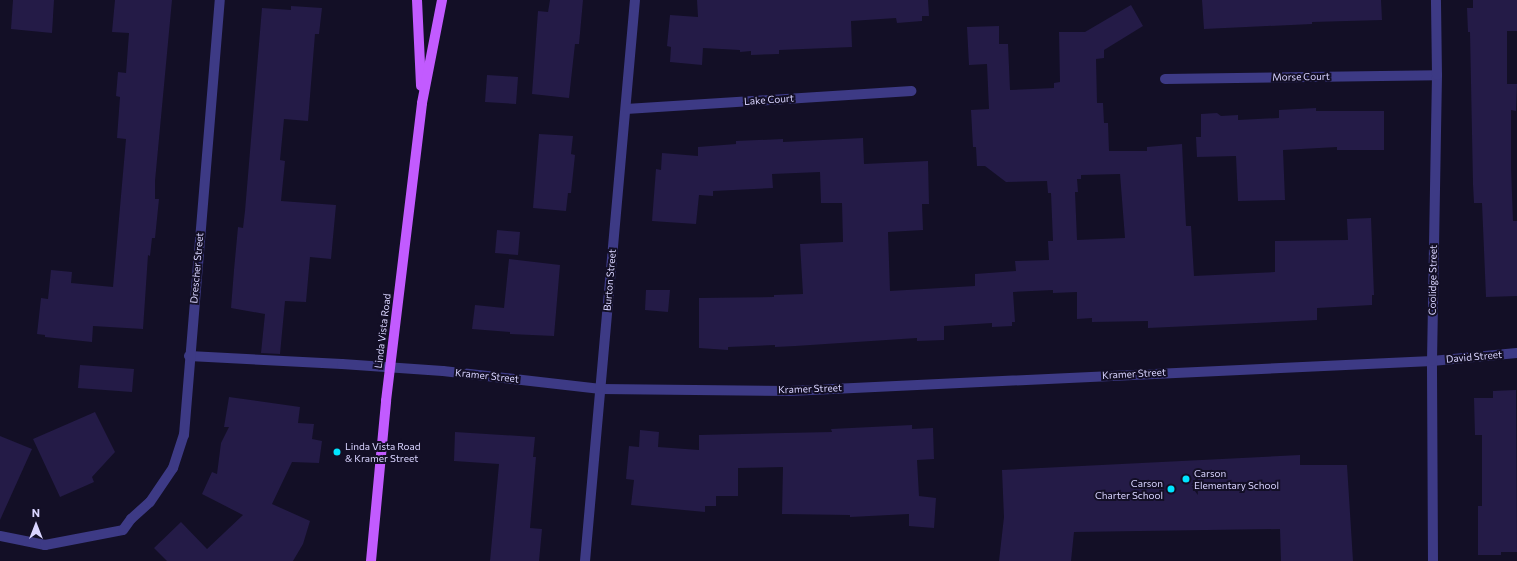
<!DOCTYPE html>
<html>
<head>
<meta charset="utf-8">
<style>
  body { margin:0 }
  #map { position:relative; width:1517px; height:561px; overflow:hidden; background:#130f26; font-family:Commissioner,sans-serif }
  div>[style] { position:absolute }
  .building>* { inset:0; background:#241b47 }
  .minor>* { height:10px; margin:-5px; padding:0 5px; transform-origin:5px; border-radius:5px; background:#3d3a85 }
  .major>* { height:10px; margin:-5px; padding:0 5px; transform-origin:5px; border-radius:5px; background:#c25bff }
  .dots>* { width:11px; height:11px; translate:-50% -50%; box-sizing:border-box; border:2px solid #130f26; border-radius:50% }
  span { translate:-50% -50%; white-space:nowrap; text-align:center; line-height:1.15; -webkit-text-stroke:4px #130f26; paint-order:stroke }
  .street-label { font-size:10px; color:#d9d4ff }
  .poi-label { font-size:10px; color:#d9d4ff }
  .left { translate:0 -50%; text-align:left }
  .right { translate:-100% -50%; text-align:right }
  .north { position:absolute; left:16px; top:505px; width:40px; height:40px; -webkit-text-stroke:3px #130f26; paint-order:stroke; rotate:0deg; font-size:11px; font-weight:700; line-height:16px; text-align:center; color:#d9d4ff }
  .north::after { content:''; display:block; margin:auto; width:14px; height:18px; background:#d9d4ff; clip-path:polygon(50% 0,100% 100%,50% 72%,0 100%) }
</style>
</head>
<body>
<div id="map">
  <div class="building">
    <i style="clip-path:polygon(13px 0,54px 0,52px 33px,11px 29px)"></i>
    <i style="clip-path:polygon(115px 0,172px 0,155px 181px,155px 199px,159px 199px,155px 238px,152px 238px,150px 256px,148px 255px,143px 329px,93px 326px,92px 342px,45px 337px,45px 335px,37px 334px,41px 298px,48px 299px,51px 270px,72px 272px,71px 283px,113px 287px,126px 139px,117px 138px,120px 97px,116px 96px,118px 72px,126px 73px,129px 33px,112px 32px)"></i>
    <i style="clip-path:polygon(550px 0,583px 0,579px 44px,575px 44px,569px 98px,532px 94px,538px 11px,548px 12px)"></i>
    <i style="clip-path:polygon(697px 0,928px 0,929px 16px,922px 16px,922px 21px,897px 23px,896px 18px,851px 21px,852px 47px,779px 50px,779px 54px,751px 55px,751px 51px,740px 52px,740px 50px,703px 48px,702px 65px,670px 62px,671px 47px,667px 46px,670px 15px,698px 17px)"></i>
    <i style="clip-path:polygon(1202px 0,1381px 0,1382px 20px,1312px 22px,1312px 24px,1204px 29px)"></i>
    <i style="clip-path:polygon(1473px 0,1517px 0,1517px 31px,1507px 31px,1507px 84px,1517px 84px,1516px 111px,1511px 110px,1511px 168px,1513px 221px,1517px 221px,1517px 296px,1486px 297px,1482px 203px,1474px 203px,1473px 184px,1470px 32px,1468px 32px,1467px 8px,1473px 8px)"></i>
    <i style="clip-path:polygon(evenodd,1131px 5px,1143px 26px,1104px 50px,1104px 58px,1096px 59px,1097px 103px,1103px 103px,1104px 123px,1108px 123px,1109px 151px,1147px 151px,1147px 147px,1182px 144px,1186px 226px,1191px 226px,1194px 276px,1275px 272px,1275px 241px,1348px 240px,1347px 219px,1371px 218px,1374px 295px,1372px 295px,1372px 305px,1317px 308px,1317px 320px,1148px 328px,1148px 321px,1092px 322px,1092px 318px,1077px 319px,1077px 292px,1053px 293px,1053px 290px,1013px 292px,1015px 322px,1012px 322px,1012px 326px,992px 327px,992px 323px,944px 326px,944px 340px,917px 341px,917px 338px,795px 346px,775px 347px,775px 345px,728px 347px,728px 350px,699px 348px,699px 298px,774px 297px,774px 295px,803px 294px,800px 244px,843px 242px,842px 203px,821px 203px,820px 172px,772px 174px,773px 188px,713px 191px,713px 196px,699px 195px,696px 224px,652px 221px,656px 169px,661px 170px,662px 153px,698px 156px,698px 147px,736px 144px,736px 141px,783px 139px,783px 142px,863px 138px,864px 164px,928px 161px,929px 204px,922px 204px,923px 230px,888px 232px,890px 291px,975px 286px,975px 274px,1016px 271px,1015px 261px,1049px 260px,1048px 241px,1053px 241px,1051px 193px,1048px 193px,1047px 181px,1006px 182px,985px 166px,977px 166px,976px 147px,973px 147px,971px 110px,989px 109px,987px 64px,969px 65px,967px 27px,999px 26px,999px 44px,1008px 44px,1010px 90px,1054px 88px,1054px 83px,1060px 82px,1059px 32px,1085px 32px,1131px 5px,1120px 174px,1125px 238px,1077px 240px,1075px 192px,1078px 192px,1077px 179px,1081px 179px,1081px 175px,1120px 174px)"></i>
    <i style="clip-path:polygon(291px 6px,322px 8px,319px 34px,315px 34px,308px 121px,284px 119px,280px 160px,285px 161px,281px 201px,336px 205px,331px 259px,310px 257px,306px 302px,285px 301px,280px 354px,261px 353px,265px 314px,231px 308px,234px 270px,238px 227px,243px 228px,245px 211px,262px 8px,291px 10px)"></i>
    <i style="clip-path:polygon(487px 75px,518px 77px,516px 104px,485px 102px)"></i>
    <i style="clip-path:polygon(1316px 108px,1316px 111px,1384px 111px,1384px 150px,1337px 150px,1337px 147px,1283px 150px,1285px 200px,1238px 201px,1236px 156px,1197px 157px,1196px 137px,1201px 137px,1201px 114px,1217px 113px,1221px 116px,1238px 115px,1238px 120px,1279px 118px,1279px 110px)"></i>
    <i style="clip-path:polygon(539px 134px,573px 136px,571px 154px,575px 155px,571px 193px,568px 193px,566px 211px,533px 208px)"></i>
    <i style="clip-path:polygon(497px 230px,520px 232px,518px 255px,495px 253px)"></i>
    <i style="clip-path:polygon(509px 259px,560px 265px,554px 336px,510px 334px,510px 332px,472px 329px,475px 305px,504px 308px)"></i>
    <i style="clip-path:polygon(646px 290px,670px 290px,668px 312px,645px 310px)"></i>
    <i style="clip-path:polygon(80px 365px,134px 369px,132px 392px,78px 388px)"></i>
    <i style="clip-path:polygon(1516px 390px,1517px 552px,1501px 552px,1501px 555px,1478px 555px,1478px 506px,1482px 506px,1482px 435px,1475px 435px,1474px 398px,1493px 398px,1493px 391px)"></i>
    <i style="clip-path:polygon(229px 397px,300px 407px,298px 423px,314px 424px,312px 439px,322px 441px,319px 463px,292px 462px,272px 504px,310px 521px,303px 544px,293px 561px,167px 561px,154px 548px,181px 522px,207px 549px,243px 515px,202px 494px,212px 472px,217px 474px,221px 443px,229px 427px,224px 427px)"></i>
    <i style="clip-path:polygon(95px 412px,115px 452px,92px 477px,94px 482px,60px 497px,33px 439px)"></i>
    <i style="clip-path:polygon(912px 425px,912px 429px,933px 428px,934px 459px,917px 460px,919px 496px,936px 498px,934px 528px,909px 526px,909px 514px,850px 517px,850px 515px,782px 514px,783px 467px,738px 468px,738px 496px,716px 496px,716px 506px,705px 506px,705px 512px,631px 505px,634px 480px,626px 479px,629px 446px,639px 447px,640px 430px,659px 432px,658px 447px,699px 450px,699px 435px,832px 432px,831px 429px)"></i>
    <i style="clip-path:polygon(455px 432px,535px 437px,533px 457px,536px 457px,530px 528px,542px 529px,539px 561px,490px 561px,499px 464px,454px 461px)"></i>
    <i style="clip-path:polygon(0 436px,32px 449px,0 520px)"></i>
    <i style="clip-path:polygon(1300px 455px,1300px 465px,1347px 465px,1353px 561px,1281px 561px,1280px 529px,1074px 532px,1071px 561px,999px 561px,1004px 517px,1002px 470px)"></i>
  </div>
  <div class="minor">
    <i style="left:1165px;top:79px;width:272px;rotate:-0.8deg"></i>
    <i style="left:626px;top:109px;width:286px;rotate:-3.6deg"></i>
    <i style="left:189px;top:356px;width:153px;rotate:3deg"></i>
    <i style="left:342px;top:364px;width:101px;rotate:4deg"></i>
    <i style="left:443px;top:371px;width:159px;rotate:6.5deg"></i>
    <i style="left:601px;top:389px;width:189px;rotate:0.6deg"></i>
    <i style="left:790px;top:391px;width:643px;rotate:-2.68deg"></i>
    <i style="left:1432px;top:361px;width:85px;rotate:-5.4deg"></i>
    <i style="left:0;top:536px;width:46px;rotate:11.3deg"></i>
    <i style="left:45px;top:545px;width:79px;rotate:-10.9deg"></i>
    <i style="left:123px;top:530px;width:14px;rotate:-54deg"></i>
    <i style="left:131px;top:519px;width:25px;rotate:-42deg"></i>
    <i style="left:150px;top:502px;width:41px;rotate:-55.9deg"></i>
    <i style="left:173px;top:468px;width:35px;rotate:-72deg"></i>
    <i style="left:184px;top:435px;width:436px;rotate:-85.3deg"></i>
    <i style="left:585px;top:561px;width:563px;rotate:-84.91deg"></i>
    <i style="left:1433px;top:561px;width:200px;rotate:-90.3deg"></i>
    <i style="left:1432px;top:361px;width:286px;rotate:-89deg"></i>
    <i style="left:1437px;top:75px;width:75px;rotate:-90.8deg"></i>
  </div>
  <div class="major">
    <i style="left:417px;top:0;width:86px;rotate:87.3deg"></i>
    <i style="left:371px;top:561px;width:161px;rotate:-84.6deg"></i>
    <i style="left:386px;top:401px;width:300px;rotate:-83.1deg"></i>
    <i style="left:422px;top:103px;width:105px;rotate:-79deg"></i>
  </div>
  <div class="dots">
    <i style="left:337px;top:452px;background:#00e5ff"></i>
    <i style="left:1186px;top:479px;background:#00e5ff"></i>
    <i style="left:1171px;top:489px;background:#00e5ff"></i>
  </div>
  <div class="street-label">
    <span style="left:1301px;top:77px;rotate:-1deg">Morse Court</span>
    <span style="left:769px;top:100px;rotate:-4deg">Lake Court</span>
    <span style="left:197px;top:268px;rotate:-85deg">Drescher Street</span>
    <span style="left:610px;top:280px;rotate:-85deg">Burton Street</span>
    <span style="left:1433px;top:280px;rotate:-89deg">Coolidge Street</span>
    <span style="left:383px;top:331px;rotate:-83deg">Linda Vista Road</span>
    <span style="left:1474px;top:357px;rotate:-5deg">David Street</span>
    <span style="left:1134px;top:374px;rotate:-3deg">Kramer Street</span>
    <span style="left:487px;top:376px;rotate:6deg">Kramer Street</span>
    <span style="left:810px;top:389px;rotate:-2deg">Kramer Street</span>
  </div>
  <div class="poi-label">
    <span class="left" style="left:345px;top:452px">Linda Vista Road<br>&amp; Kramer Street</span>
    <span class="left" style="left:1194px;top:479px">Carson<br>Elementary School</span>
    <span class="right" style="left:1163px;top:489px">Carson<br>Charter School</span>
  </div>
  <div class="north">N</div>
</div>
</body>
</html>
